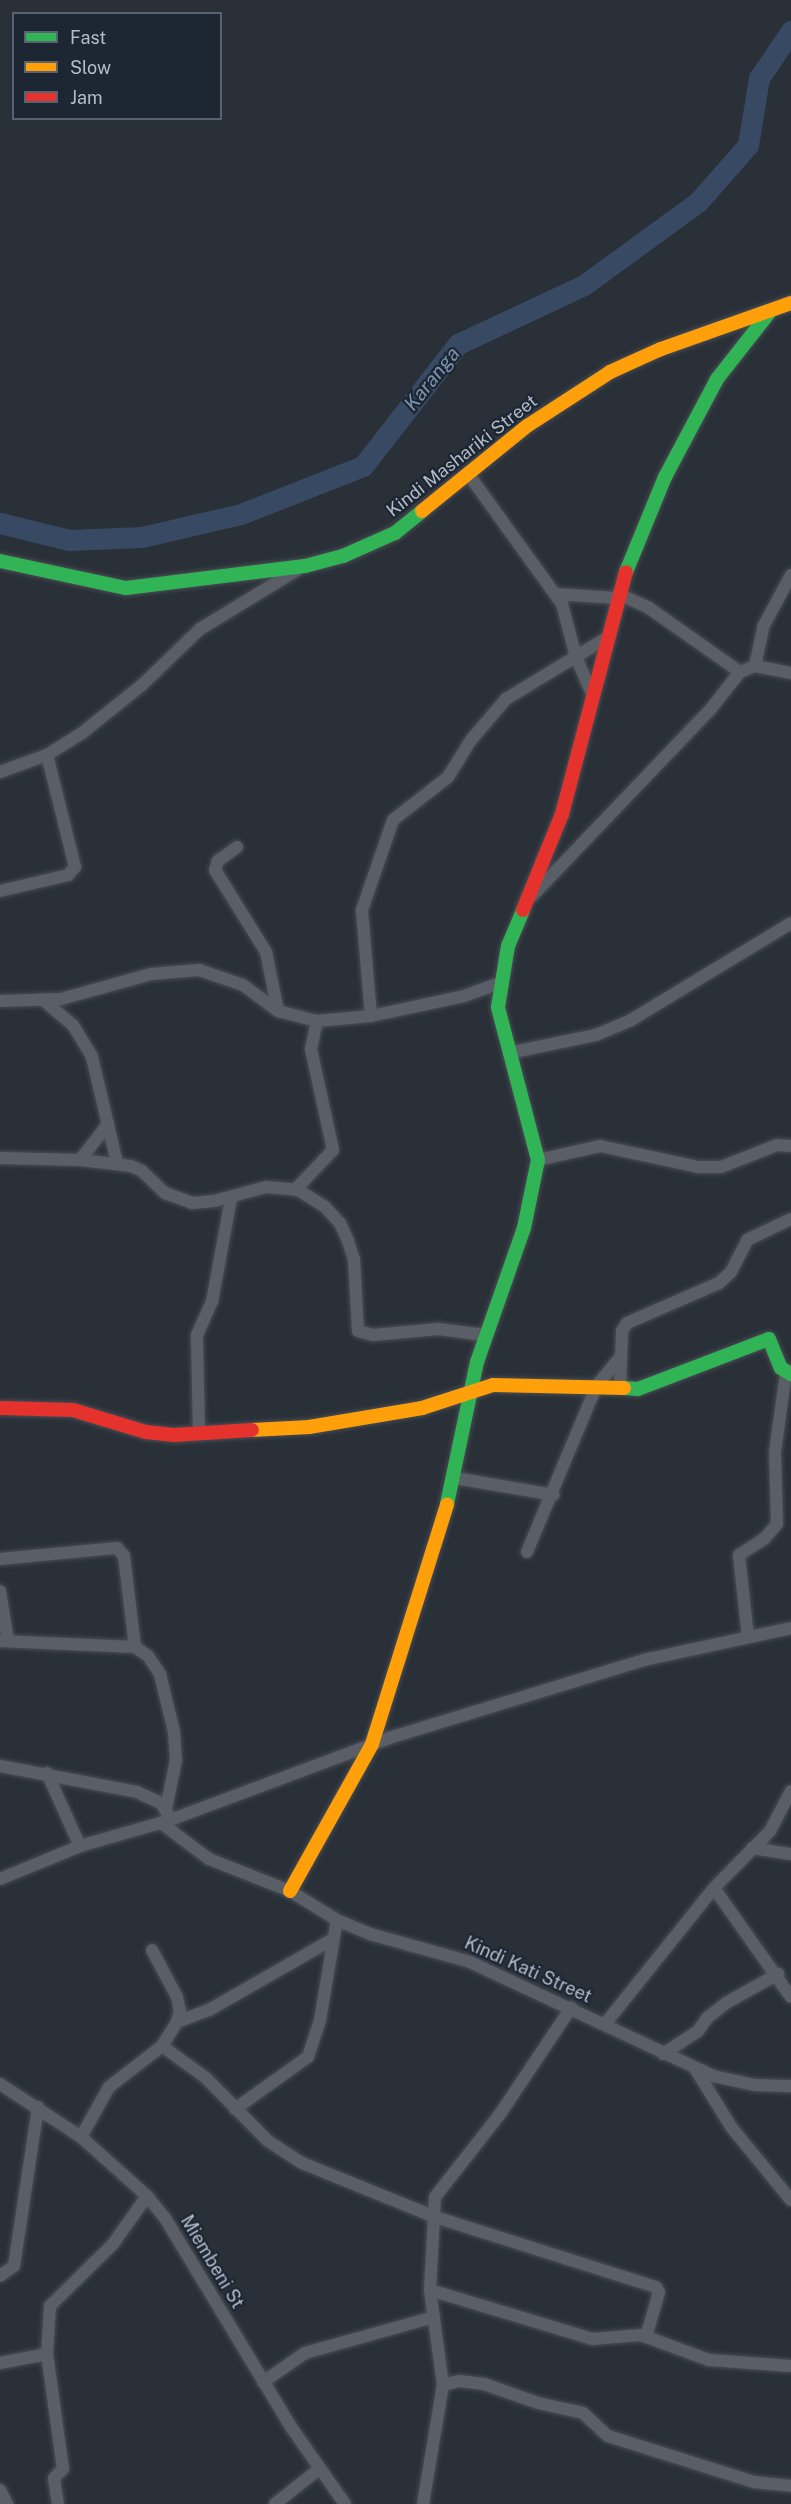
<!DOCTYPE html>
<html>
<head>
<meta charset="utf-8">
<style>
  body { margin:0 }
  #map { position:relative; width:791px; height:2504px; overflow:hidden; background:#2a3038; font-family:"Public Sans",sans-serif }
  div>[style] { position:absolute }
  .river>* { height:21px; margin:-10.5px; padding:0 10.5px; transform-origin:10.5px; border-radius:10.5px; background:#384963 }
  .roads { filter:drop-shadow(0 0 2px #484c53) drop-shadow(0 0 2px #484c53) }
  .street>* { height:12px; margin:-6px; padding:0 6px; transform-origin:6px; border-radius:6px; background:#5a5e66 }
  .fast>* { height:14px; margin:-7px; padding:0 7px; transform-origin:7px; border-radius:7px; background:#30b455 }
  .slow>* { height:14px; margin:-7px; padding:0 7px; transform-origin:7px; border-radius:7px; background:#ff9f0a }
  .jam>* { height:14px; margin:-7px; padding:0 7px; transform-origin:7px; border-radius:7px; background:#e5322d }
  span { translate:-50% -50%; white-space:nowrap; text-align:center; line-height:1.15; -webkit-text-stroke:4.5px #1d2633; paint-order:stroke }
  .street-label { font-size:18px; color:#b4bcc9 }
  .water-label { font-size:20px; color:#7c92b1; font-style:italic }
  .legend { position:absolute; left:12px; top:12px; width:210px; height:108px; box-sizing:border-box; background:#1d2633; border:2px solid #59626f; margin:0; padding:8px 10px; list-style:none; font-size:18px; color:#b4bcc9 }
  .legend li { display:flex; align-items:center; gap:12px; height:30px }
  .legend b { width:30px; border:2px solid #59626f }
</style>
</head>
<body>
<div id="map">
  <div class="river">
    <i style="left:0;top:523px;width:71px;rotate:13.8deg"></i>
    <i style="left:69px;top:540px;width:73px;rotate:-2.4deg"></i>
    <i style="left:142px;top:537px;width:102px;rotate:-13.1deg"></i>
    <i style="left:241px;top:514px;width:131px;rotate:-21.5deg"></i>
    <i style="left:363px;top:466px;width:155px;rotate:-52.1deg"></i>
    <i style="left:458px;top:344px;width:139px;rotate:-25.1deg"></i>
    <i style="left:584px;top:285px;width:141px;rotate:-36.1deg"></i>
    <i style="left:698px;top:202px;width:76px;rotate:-48.7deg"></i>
    <i style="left:748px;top:145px;width:68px;rotate:-80.7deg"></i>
    <i style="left:759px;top:78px;width:57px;rotate:-55.8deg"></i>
  </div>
  <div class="roads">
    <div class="street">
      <i style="left:469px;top:475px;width:159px;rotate:54.2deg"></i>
      <i style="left:562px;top:604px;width:55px;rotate:75.2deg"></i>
      <i style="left:576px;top:657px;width:40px;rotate:66.6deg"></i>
      <i style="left:555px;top:594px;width:62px;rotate:3.7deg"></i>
      <i style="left:618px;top:594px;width:34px;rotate:24deg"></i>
      <i style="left:649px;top:608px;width:111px;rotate:35.1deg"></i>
      <i style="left:755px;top:666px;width:40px;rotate:-78deg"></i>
      <i style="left:763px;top:627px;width:59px;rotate:-61.7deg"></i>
      <i style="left:0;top:772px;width:50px;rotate:-19.9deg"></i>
      <i style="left:47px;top:755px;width:41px;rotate:-32.2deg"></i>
      <i style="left:82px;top:733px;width:77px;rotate:-38.7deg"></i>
      <i style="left:142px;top:685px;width:81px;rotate:-44deg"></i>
      <i style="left:200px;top:629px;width:114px;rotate:-31.3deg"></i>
      <i style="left:237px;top:847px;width:24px;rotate:144deg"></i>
      <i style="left:218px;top:861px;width:9px;rotate:108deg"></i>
      <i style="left:215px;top:870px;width:97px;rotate:58.1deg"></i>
      <i style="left:266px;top:952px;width:60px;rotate:78.5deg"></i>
      <i style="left:0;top:891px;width:70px;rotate:-13.2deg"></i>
      <i style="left:68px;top:875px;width:11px;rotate:-49deg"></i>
      <i style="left:75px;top:867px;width:115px;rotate:-104deg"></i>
      <i style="left:532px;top:896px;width:257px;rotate:-46.3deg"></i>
      <i style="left:710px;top:710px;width:48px;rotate:-51.7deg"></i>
      <i style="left:740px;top:672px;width:16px;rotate:-22deg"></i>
      <i style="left:755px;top:666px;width:37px;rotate:11deg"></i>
      <i style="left:43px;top:1000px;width:39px;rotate:40deg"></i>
      <i style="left:73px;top:1025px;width:37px;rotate:59deg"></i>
      <i style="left:92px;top:1057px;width:109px;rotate:76.7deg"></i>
      <i style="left:0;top:1001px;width:61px;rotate:-1.9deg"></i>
      <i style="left:61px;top:999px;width:93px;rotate:-15.5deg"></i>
      <i style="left:151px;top:974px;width:48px;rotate:-4.8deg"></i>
      <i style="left:199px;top:970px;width:46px;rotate:18.8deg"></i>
      <i style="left:243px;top:985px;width:44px;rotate:36.6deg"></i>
      <i style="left:278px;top:1011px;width:40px;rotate:14.4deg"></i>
      <i style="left:317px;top:1021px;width:54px;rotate:-5.3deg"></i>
      <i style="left:371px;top:1016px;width:95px;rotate:-12.1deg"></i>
      <i style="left:464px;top:996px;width:37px;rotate:-20deg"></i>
      <i style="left:371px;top:1016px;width:106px;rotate:-94.9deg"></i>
      <i style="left:362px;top:910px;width:95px;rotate:-71deg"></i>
      <i style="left:393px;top:820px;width:70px;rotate:-38deg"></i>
      <i style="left:448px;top:777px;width:44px;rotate:-58.1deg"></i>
      <i style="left:471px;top:740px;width:54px;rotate:-49.5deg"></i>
      <i style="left:506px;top:699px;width:119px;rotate:-31.3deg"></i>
      <i style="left:509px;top:1053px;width:89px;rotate:-11.7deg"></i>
      <i style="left:596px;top:1035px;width:38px;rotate:-23deg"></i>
      <i style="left:631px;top:1020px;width:187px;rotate:-31.2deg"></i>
      <i style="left:0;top:1158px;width:80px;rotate:1.4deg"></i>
      <i style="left:80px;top:1160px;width:51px;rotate:6.7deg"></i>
      <i style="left:131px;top:1166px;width:12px;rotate:24deg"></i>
      <i style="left:142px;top:1171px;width:32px;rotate:44deg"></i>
      <i style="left:165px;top:1193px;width:29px;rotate:20deg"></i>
      <i style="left:192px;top:1203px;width:22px;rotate:-5deg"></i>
      <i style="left:214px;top:1201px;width:54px;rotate:-15.1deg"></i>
      <i style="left:266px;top:1187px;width:32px;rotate:5deg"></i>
      <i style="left:298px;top:1190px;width:32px;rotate:32deg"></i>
      <i style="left:325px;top:1207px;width:22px;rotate:47deg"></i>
      <i style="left:340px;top:1223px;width:20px;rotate:66deg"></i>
      <i style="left:348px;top:1241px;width:19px;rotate:72deg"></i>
      <i style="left:354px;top:1259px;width:72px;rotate:86.8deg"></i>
      <i style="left:358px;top:1331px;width:16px;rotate:15deg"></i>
      <i style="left:373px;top:1335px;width:65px;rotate:-5.3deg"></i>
      <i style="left:438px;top:1329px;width:48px;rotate:7.1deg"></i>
      <i style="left:80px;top:1160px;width:46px;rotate:-52.1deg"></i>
      <i style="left:538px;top:1160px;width:64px;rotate:-12.7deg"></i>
      <i style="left:600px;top:1146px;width:100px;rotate:12.1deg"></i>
      <i style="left:698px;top:1167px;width:23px"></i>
      <i style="left:721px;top:1167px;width:60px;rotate:-21.4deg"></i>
      <i style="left:777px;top:1145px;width:14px;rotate:4deg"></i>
      <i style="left:295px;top:1190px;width:55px;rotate:-46.5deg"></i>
      <i style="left:333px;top:1150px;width:103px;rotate:-102.3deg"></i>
      <i style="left:311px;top:1049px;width:29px;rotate:-78deg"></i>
      <i style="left:620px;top:1389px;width:58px;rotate:-88deg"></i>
      <i style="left:622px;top:1331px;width:9px;rotate:-58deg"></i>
      <i style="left:627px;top:1323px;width:100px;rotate:-23.5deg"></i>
      <i style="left:719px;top:1283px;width:16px;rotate:-43deg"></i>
      <i style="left:731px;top:1272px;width:36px;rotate:-63deg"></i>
      <i style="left:747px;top:1240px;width:49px;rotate:-25.5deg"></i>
      <i style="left:199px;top:1433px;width:98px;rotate:-91.2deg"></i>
      <i style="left:197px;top:1335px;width:36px;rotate:-66deg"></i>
      <i style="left:212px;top:1302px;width:106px;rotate:-79.6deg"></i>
      <i style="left:455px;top:1478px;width:100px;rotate:9.7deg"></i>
      <i style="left:527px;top:1552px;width:181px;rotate:-67.3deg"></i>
      <i style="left:597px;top:1385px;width:38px;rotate:-50deg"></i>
      <i style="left:0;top:1559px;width:118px;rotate:-5.4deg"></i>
      <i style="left:117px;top:1548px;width:11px;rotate:49deg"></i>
      <i style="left:124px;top:1556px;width:92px;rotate:83.1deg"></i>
      <i style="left:0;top:1591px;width:51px;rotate:80.9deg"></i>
      <i style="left:748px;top:1637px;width:82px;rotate:-96.3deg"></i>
      <i style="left:739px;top:1555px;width:30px;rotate:-33deg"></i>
      <i style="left:764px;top:1539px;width:20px;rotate:-49deg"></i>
      <i style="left:777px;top:1524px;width:72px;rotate:-91.6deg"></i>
      <i style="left:775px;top:1452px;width:80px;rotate:-82.1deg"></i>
      <i style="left:0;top:1641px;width:135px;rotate:2.5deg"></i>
      <i style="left:135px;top:1647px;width:16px;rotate:35deg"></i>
      <i style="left:148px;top:1656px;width:22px;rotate:56deg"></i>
      <i style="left:160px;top:1674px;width:60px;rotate:76.4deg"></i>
      <i style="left:174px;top:1732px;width:28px;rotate:86deg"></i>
      <i style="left:176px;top:1760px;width:50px;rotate:101.5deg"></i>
      <i style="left:0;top:1766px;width:139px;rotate:10.7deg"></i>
      <i style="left:137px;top:1792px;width:26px;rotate:25deg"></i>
      <i style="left:161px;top:1803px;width:13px;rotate:58deg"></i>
      <i style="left:47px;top:1773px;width:80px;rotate:65.7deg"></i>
      <i style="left:161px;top:1823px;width:60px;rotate:36.9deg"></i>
      <i style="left:209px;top:1859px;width:87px;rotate:21.6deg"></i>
      <i style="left:290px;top:1891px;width:55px;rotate:31.7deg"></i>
      <i style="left:337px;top:1920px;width:36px;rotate:23deg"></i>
      <i style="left:370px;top:1934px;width:104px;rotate:15.6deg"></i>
      <i style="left:470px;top:1962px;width:268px;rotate:25.1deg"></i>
      <i style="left:713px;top:2076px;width:43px;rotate:12.1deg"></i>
      <i style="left:755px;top:2085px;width:36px;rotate:2deg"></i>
      <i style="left:752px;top:1848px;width:39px;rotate:9deg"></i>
      <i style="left:0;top:1879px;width:87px;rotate:-22.4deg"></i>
      <i style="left:80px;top:1846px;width:94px;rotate:-16.1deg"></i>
      <i style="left:170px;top:1820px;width:234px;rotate:-20.5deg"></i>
      <i style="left:389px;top:1738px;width:271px;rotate:-17deg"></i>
      <i style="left:648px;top:1659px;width:146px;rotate:-12.2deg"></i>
      <i style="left:714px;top:1888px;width:133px;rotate:54.8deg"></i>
      <i style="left:177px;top:2022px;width:34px;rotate:-21deg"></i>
      <i style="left:209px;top:2010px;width:141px;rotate:-29.8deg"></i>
      <i style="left:605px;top:2024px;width:174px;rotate:-51.3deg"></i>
      <i style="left:714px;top:1888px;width:80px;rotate:-45.5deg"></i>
      <i style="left:770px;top:1831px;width:45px;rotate:-62.3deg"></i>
      <i style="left:162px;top:2046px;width:54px;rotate:36deg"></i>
      <i style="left:206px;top:2078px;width:88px;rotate:45.5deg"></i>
      <i style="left:268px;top:2141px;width:40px;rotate:32.9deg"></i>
      <i style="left:302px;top:2163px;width:144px;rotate:22.1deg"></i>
      <i style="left:435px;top:2217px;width:232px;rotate:17.6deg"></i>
      <i style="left:656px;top:2287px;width:6px;rotate:59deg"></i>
      <i style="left:659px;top:2292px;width:47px;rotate:106.1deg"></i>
      <i style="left:663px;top:2054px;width:42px;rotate:-33.3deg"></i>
      <i style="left:698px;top:2031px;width:16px;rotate:-55deg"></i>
      <i style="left:707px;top:2018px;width:24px;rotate:-38deg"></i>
      <i style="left:726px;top:2003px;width:60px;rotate:-29.1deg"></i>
      <i style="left:696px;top:2070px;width:68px;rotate:58.2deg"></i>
      <i style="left:732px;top:2128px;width:93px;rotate:50.7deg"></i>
      <i style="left:0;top:2084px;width:97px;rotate:33.2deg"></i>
      <i style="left:81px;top:2137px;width:89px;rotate:41.8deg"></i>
      <i style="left:147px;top:2196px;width:28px;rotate:51deg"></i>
      <i style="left:165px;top:2218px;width:244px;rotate:58.9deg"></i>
      <i style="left:291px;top:2427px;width:94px;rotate:55deg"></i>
      <i style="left:235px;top:2109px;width:90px;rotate:-35.5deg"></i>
      <i style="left:308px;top:2057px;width:39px;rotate:-72deg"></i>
      <i style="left:320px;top:2020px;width:101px;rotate:-80.4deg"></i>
      <i style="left:81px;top:2137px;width:57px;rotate:-60.8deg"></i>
      <i style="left:109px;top:2087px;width:67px;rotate:-37.7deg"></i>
      <i style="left:162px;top:2046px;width:28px;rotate:-58deg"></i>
      <i style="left:177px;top:2022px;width:11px;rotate:-75deg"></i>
      <i style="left:180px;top:2011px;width:14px;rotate:-102deg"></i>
      <i style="left:177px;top:1997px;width:53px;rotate:-118deg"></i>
      <i style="left:0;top:2276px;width:17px;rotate:-36deg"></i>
      <i style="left:14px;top:2266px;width:161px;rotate:-81.4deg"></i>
      <i style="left:430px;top:2290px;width:169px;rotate:16.8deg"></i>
      <i style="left:592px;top:2339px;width:49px;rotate:-4.7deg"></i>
      <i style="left:641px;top:2335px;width:72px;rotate:20.2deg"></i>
      <i style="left:709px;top:2360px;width:82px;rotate:4.2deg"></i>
      <i style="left:0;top:2363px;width:48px;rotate:-10.8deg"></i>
      <i style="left:263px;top:2382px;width:51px;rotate:-34.6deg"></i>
      <i style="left:305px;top:2353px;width:134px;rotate:-15.6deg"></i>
      <i style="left:443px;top:2385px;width:16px;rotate:-14deg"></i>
      <i style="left:459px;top:2381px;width:25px;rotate:7deg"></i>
      <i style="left:484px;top:2384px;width:57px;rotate:19.4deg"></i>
      <i style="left:538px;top:2403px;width:46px;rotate:12.5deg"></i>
      <i style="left:583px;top:2413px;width:34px;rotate:43deg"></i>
      <i style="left:608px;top:2436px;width:153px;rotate:17.5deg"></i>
      <i style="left:754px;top:2482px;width:37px;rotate:6deg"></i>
      <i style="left:0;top:2490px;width:16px;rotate:63deg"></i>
      <i style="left:58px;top:2504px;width:26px;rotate:-99deg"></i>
      <i style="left:54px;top:2478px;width:13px;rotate:-45deg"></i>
      <i style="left:63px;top:2469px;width:116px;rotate:-97.9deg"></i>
      <i style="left:47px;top:2354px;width:48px;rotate:-86.4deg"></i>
      <i style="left:50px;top:2306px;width:88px;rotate:-44.5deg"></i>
      <i style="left:113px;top:2244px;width:59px;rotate:-54.7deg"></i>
      <i style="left:275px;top:2504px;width:56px;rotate:-38.5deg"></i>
      <i style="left:423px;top:2504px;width:121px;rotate:-80.5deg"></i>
      <i style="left:443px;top:2385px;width:96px;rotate:-97.8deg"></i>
      <i style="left:430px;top:2290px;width:93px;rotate:-86.9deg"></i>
      <i style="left:435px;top:2197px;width:105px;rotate:-51.9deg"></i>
      <i style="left:500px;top:2114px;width:128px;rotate:-56.2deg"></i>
    </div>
    <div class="fast">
      <i style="left:0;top:561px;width:129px;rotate:12.1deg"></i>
      <i style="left:126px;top:588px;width:180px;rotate:-7deg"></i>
      <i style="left:305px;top:566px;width:39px;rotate:-15deg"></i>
      <i style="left:343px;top:556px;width:57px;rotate:-23.9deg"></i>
      <i style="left:395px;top:533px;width:35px;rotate:-39deg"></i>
      <i style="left:626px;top:572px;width:103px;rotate:-67.7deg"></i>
      <i style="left:665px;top:477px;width:111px;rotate:-62deg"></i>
      <i style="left:717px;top:379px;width:84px;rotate:-51.8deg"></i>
      <i style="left:624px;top:1388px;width:14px;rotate:4deg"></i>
      <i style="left:638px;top:1389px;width:140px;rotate:-20.9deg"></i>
      <i style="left:769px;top:1339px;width:31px;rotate:68deg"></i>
      <i style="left:781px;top:1368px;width:12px;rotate:31deg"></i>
      <i style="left:447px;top:1504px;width:145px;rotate:-78.1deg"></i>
      <i style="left:477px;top:1362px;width:142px;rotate:-70.7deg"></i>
      <i style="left:524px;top:1228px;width:69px;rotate:-78.4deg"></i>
      <i style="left:538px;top:1160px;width:158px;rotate:-104.7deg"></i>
      <i style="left:498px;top:1007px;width:62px;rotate:-80.7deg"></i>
      <i style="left:508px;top:946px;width:39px;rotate:-67deg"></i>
    </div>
    <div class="slow">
      <i style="left:422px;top:511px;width:135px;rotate:-39deg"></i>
      <i style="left:527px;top:426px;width:99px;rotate:-33deg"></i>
      <i style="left:610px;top:372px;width:56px;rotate:-24.3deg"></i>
      <i style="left:661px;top:349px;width:138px;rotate:-19.5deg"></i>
      <i style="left:252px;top:1430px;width:57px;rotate:-3deg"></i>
      <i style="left:309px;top:1427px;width:115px;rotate:-9.5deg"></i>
      <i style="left:422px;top:1408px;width:75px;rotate:-17.9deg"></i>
      <i style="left:493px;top:1385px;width:131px;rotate:1.3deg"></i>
      <i style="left:290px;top:1891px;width:168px;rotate:-60.8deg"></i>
      <i style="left:372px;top:1744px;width:251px;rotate:-72.6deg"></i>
    </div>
    <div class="jam">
      <i style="left:523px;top:910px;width:104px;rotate:-67.9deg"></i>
      <i style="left:562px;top:814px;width:250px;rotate:-75.2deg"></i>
      <i style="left:0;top:1408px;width:73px;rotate:1.6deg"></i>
      <i style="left:73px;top:1410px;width:76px;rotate:16.8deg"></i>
      <i style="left:146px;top:1432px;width:28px;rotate:6deg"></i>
      <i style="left:174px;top:1435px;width:78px;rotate:-3.7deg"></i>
    </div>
  </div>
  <div class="street-label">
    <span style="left:462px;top:456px;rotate:-38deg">Kindi Mashariki Street</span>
    <span style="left:528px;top:1970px;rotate:24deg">Kindi Kati Street</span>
    <span style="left:212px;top:2262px;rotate:59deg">Miembeni St</span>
  </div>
  <div class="water-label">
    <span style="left:432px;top:379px;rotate:-51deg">Karanga</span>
  </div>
  <ul class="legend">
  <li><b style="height:8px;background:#30b455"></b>Fast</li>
  <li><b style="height:8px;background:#ff9f0a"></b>Slow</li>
  <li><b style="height:8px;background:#e5322d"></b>Jam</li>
  </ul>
</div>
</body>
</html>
